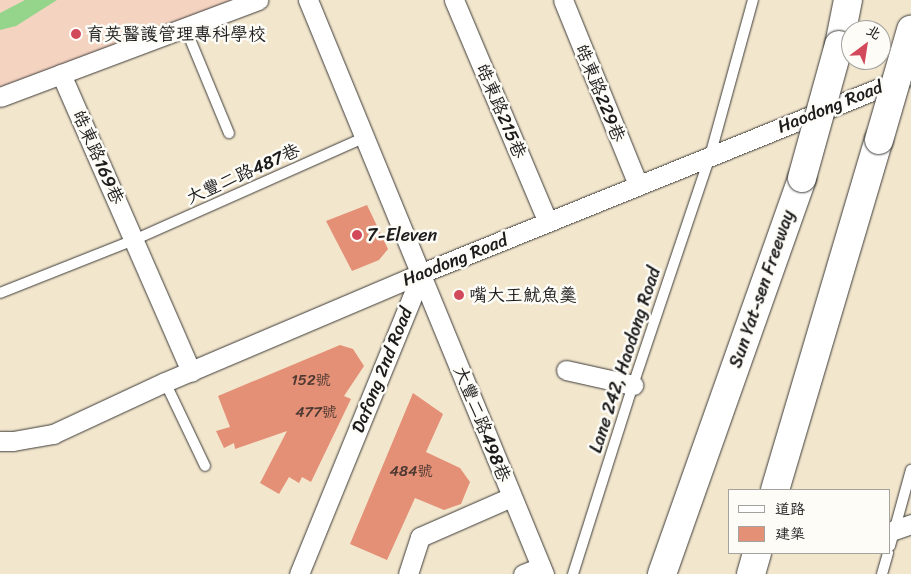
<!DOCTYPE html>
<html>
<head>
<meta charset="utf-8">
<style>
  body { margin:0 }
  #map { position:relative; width:911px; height:574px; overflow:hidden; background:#f2e6cd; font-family:Sriracha,"LXGW WenKai TC",sans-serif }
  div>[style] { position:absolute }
  .built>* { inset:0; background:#f4d3c1 }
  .green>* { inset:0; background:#95d48b }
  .building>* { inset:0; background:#e49076 }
  .roads { filter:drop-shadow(0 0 1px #3c3a37) drop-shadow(0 0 1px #3c3a37) }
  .lane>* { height:10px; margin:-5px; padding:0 5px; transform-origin:5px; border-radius:5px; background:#fff }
  .street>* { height:19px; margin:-9.5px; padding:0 9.5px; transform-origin:9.5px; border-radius:9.5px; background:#fff }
  .highway>* { height:28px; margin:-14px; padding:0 14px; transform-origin:14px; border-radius:14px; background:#fff }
  .bridges { filter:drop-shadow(0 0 1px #3c3a37) drop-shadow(0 0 1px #3c3a37) }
  .highway-bridge>* { height:28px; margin:-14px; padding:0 14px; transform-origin:14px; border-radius:14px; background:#fff }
  .dots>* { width:14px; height:14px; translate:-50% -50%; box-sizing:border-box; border:2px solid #fdfcf7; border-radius:50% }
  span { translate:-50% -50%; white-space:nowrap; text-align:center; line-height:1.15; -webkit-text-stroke:5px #fdfcf7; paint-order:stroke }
  .number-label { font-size:15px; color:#4e3932 }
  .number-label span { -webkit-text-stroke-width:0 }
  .poi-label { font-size:18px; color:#1c1c1c }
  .left { translate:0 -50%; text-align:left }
  .street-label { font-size:18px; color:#1c1c1c }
  .legend { position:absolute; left:728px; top:489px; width:162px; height:65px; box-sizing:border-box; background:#fdfcf7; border:1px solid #a3a29f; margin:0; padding:6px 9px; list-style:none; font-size:15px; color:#1c1c1c }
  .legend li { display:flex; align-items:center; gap:10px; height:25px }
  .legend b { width:25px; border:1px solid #a3a29f }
  .north { position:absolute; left:841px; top:20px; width:50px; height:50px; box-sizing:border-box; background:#fdfcf7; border:1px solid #a3a29f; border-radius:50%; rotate:31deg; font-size:14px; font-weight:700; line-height:20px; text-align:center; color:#1c1c1c }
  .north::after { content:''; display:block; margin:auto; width:18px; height:22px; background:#d1495b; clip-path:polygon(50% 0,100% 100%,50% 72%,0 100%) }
</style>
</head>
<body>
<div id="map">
  <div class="built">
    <i style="clip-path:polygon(0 0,242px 0,0 91px)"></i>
  </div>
  <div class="green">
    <i style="clip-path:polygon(25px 0,57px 0,16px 26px,0 30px,0 13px)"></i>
  </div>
  <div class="building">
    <i style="clip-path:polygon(367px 205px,388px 249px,379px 260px,352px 271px,326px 221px)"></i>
    <i style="clip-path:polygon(340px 345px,353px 349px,364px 366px,344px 396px,351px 399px,311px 482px,302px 477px,299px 483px,289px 477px,279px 494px,260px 483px,287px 431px,235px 449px,234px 443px,224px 448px,216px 431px,230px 427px,218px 396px)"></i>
    <i style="clip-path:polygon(413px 393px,443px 414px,426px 452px,460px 468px,470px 482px,461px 504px,444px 510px,415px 498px,387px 560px,350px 544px)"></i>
  </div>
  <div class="roads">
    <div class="lane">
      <i style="left:185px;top:27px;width:115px;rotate:67.5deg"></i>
      <i style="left:0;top:293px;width:144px;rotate:-21.6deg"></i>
      <i style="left:134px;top:240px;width:253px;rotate:-24deg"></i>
      <i style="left:165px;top:382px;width:93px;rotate:64.5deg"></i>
      <i style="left:890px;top:546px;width:79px;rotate:-74.6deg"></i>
      <i style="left:573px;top:574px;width:198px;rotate:-72.4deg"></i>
      <i style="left:633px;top:385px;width:242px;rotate:-71.4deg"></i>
      <i style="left:710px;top:156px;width:162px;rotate:-74.6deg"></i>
      <i style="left:882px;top:574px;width:22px;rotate:-74deg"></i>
    </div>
    <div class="street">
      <i style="left:308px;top:0;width:621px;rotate:67.65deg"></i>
      <i style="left:454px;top:0;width:241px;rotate:67.1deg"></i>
      <i style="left:563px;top:0;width:200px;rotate:67.9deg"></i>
      <i style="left:61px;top:74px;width:325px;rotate:66.4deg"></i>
      <i style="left:0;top:97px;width:276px;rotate:-20.6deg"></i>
      <i style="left:566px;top:370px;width:69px;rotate:12.6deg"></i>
      <i style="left:0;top:441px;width:13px"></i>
      <i style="left:13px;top:441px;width:41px;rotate:-9.9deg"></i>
      <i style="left:53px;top:434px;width:123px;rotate:-24.9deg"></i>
      <i style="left:165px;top:382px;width:279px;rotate:-23deg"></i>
      <i style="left:422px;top:273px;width:520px;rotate:-22.03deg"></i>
      <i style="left:894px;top:530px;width:18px;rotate:-19deg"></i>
      <i style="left:299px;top:574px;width:325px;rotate:-67.8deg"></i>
      <i style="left:408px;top:574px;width:39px;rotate:-72deg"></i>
      <i style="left:420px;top:537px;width:99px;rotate:-23.7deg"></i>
      <i style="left:523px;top:574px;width:19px;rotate:-21deg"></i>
    </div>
    <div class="highway">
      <i style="left:839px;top:45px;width:46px;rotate:-78.7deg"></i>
      <i style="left:775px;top:490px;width:365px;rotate:-73.5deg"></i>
      <i style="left:662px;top:574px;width:420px;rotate:-70.5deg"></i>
      <i style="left:751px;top:574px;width:22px;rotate:-74deg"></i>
    </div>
  </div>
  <div class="bridges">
    <div class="highway-bridge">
      <i style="left:879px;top:140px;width:115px;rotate:-73.8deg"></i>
      <i style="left:802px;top:178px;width:138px;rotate:-74.5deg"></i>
    </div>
  </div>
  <div class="dots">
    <i style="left:76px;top:34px;background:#d1495b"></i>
    <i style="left:357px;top:235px;background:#d1495b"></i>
    <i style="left:459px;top:295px;background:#d1495b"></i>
  </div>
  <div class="number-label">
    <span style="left:311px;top:381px">152號</span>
    <span style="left:316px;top:413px">477號</span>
    <span style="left:411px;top:472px">484號</span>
  </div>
  <div class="poi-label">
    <span class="left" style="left:86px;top:34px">育英醫護管理專科學校</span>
    <span class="left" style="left:367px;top:235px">7-Eleven</span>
    <span class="left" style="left:469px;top:295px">嘴大王魷魚羹</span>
  </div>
  <div class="street-label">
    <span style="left:600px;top:93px;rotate:68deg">皓東路229巷</span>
    <span style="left:830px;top:107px;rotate:-22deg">Haodong Road</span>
    <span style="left:501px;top:111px;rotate:67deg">皓東路215巷</span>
    <span style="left:98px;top:157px;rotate:66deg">皓東路169巷</span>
    <span style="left:243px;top:174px;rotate:-24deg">大豐二路487巷</span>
    <span style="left:455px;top:260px;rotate:-22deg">Haodong Road</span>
    <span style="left:762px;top:289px;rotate:-71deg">Sun Yat-sen Freeway</span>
    <span style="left:625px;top:360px;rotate:-72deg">Lane 242, Haodong Road</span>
    <span style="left:382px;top:370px;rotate:-68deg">Dafong 2nd Road</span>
    <span style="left:482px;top:424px;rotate:68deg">大豐二路498巷</span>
  </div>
  <ul class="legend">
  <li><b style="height:6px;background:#fff"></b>道路</li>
  <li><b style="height:14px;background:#e49076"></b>建築</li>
  </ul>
  <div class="north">北</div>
</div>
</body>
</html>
